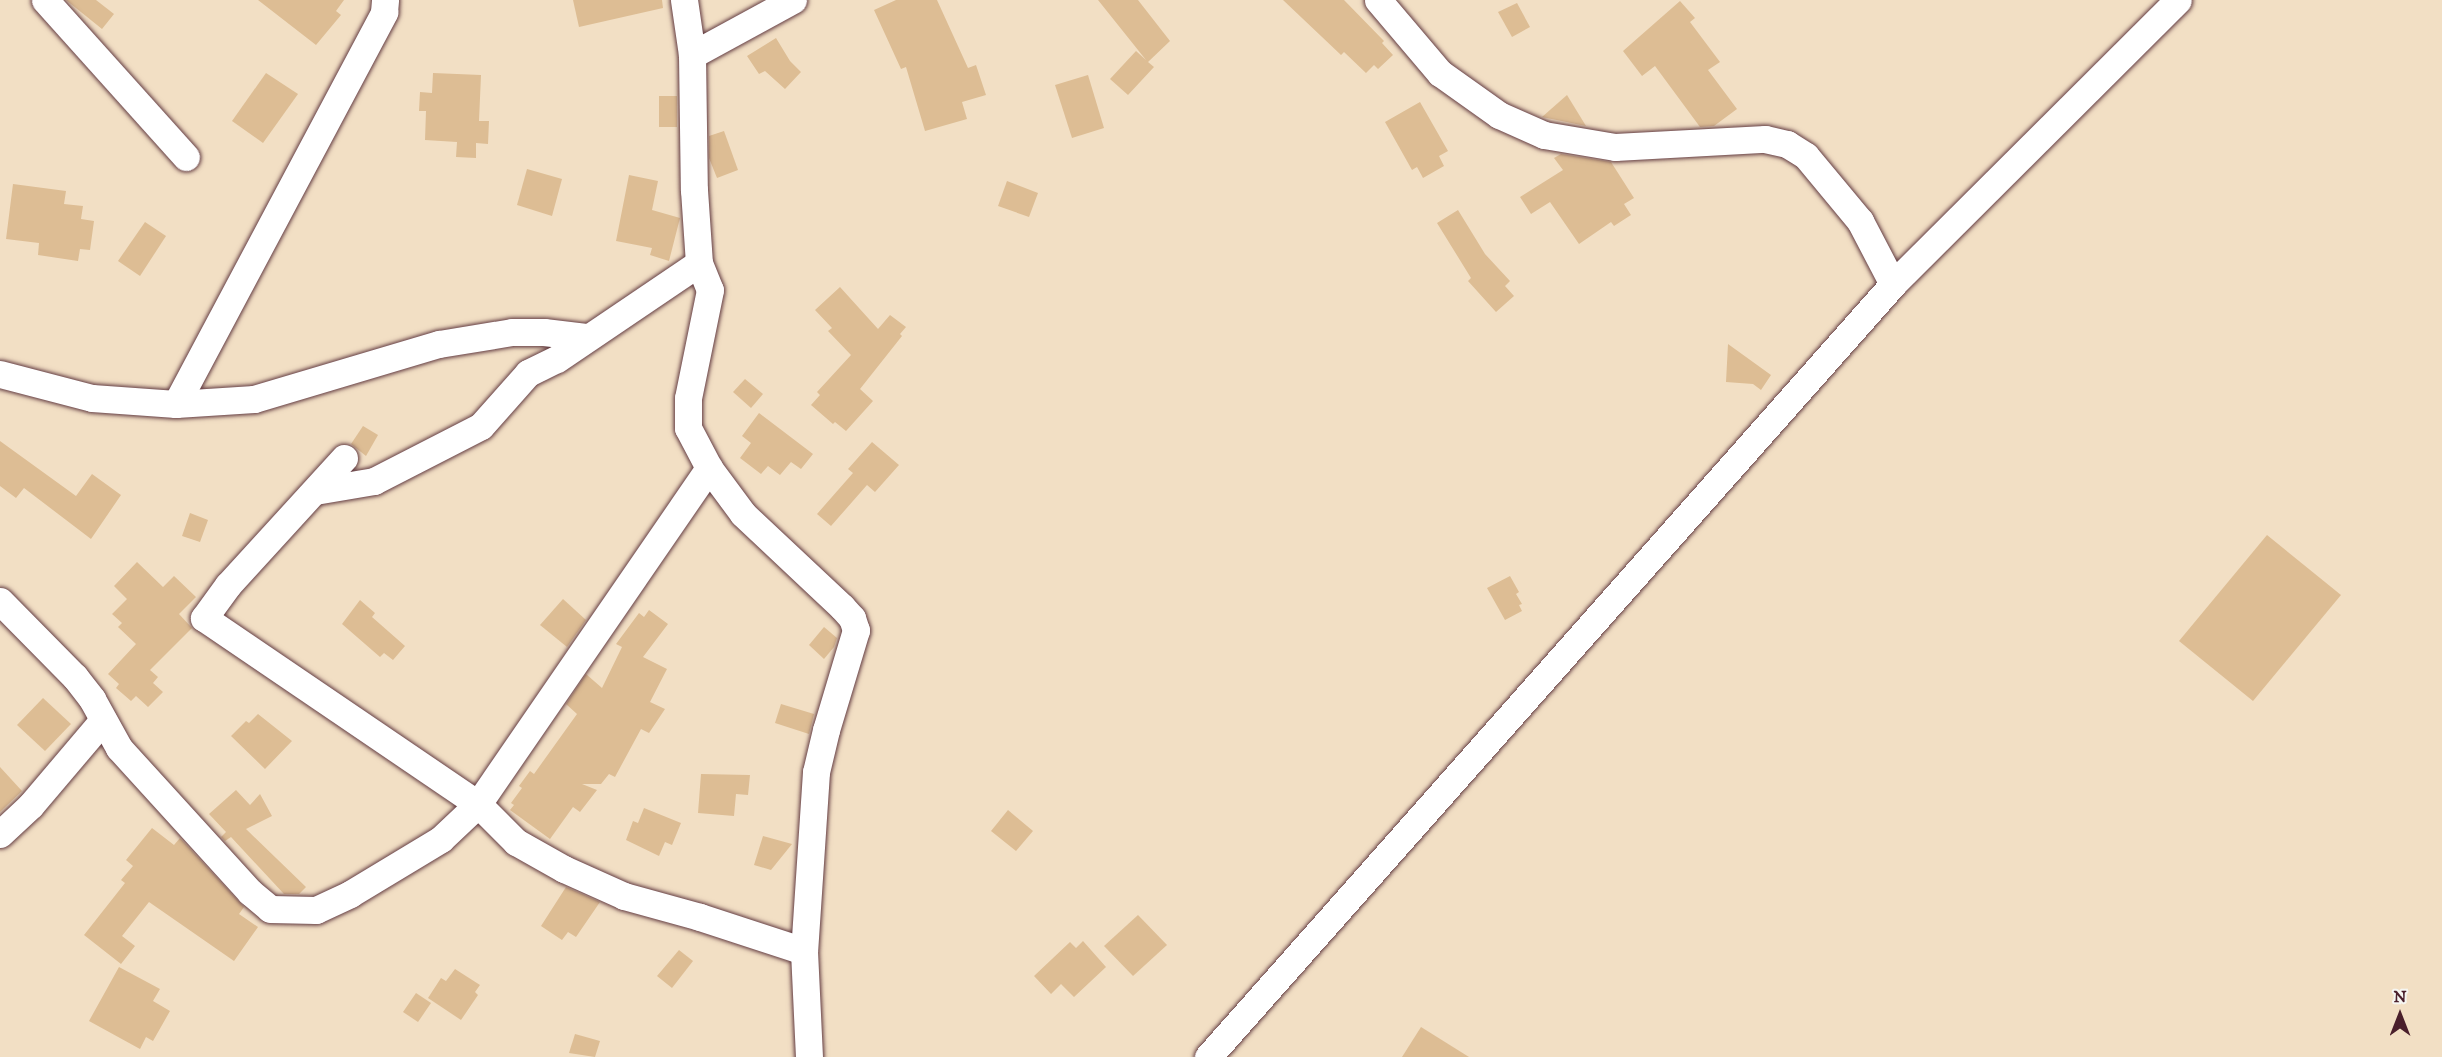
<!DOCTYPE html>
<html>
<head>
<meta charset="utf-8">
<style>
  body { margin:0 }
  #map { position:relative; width:2442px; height:1057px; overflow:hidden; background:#f2dfc4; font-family:"IM FELL DW Pica",serif }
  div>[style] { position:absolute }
  .building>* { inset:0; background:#ddbd94 }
  .roads { filter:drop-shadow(0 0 2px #633c42) drop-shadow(0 0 2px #633c42) }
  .street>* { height:27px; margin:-13.5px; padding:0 13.5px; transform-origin:13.5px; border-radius:13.5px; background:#fff }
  span { translate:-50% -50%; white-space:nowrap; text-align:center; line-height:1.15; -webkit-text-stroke:6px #f6f6f2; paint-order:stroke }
  .north { position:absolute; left:2370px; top:985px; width:60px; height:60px; -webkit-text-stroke:4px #f6f6f2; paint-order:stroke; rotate:0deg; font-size:16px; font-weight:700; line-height:24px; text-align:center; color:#4a1f2b }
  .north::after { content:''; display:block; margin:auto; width:21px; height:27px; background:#4a1f2b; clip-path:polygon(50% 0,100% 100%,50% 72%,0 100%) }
</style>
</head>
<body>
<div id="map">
  <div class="building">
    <i style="clip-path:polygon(66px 0,96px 0,114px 14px,102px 29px)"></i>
    <i style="clip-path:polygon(258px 0,344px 0,336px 11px,341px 15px,316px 45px)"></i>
    <i style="clip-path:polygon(573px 0,662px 0,663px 8px,579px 27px)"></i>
    <i style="clip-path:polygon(896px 0,937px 0,968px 68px,976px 65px,986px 95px,962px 102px,967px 119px,925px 131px,906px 67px,901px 69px,874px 10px)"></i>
    <i style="clip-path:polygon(1098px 0,1138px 0,1170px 41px,1148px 62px,1154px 67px,1128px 95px,1110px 79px,1136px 51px,1146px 60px)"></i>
    <i style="clip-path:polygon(1283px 0,1344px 0,1384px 41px,1382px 43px,1393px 55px,1378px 69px,1374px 65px,1366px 73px,1344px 52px,1341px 55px)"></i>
    <i style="clip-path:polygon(1680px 1px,1695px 18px,1690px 22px,1720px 62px,1708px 70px,1737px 109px,1714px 126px,1700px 127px,1655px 66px,1642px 76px,1623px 51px)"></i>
    <i style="clip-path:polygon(1517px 3px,1530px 27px,1512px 37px,1498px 12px)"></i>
    <i style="clip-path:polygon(776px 38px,790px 61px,801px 72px,785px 89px,765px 71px,759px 74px,747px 56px)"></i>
    <i style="clip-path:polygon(266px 73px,298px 94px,263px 143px,232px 121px)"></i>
    <i style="clip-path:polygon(433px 73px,481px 75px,479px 121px,489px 121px,488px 144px,476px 143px,476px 158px,456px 157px,457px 142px,425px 140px,426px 111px,419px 111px,420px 92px,432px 93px)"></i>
    <i style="clip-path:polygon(1088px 75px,1104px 128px,1072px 138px,1055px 85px)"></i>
    <i style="clip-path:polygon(1567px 95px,1586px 126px,1542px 117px)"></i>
    <i style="clip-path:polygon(659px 96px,677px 96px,677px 127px,659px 127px)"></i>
    <i style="clip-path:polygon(1420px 102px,1448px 151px,1439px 156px,1444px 166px,1423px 178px,1417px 167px,1412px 170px,1385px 122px)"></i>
    <i style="clip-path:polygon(724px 131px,738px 170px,717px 178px,709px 158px,709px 136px)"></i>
    <i style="clip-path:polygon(1561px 154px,1611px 162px,1634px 198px,1624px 204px,1631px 215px,1614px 226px,1611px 222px,1579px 244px,1550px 202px,1531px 214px,1520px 197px,1563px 170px,1554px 158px)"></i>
    <i style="clip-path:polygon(527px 169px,562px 179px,552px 216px,517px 205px)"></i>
    <i style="clip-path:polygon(629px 175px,658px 181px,652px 210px,680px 218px,669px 261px,650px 255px,652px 248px,616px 241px)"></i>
    <i style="clip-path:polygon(1007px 181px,1038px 193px,1029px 217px,998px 206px)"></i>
    <i style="clip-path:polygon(13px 184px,66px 191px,64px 204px,83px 206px,81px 219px,94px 221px,90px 250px,80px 249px,78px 261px,38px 255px,39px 243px,6px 239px)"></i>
    <i style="clip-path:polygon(1458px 210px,1485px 254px,1510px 281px,1505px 286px,1514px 296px,1496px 312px,1468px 281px,1471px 278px,1437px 223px)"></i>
    <i style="clip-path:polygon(145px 222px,166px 236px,140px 276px,118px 261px)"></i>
    <i style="clip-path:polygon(840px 287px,878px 329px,890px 315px,906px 327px,900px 334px,902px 336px,860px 389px,873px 401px,846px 431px,835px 422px,833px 424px,811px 405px,820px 395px,817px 392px,851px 355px,828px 331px,832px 328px,815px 310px)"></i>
    <i style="clip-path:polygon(1728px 344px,1771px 375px,1761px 390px,1753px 384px,1726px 382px)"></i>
    <i style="clip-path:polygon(745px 379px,763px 394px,751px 408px,733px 392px)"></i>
    <i style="clip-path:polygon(759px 413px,813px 454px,801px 469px,791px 462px,780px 475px,768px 466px,761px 474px,740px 458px,751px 443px,742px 436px)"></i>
    <i style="clip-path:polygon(363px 426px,378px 435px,366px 456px,351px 444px)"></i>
    <i style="clip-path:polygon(0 441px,76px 496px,92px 474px,121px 495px,91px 539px,24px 488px,16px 498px,0 486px)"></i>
    <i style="clip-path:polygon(872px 442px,899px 465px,875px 492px,867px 485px,831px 526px,817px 514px,853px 473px,848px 469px)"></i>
    <i style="clip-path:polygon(190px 513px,208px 520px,200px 542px,182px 536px)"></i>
    <i style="clip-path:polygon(2267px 535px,2341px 595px,2253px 701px,2179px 641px)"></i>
    <i style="clip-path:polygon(137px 562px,163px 587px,174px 576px,196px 597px,179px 614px,192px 628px,150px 670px,158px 677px,153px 683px,163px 692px,148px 707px,136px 696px,131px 701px,116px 688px,119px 684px,108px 674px,136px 644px,118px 627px,122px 623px,112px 614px,127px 599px,114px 586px)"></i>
    <i style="clip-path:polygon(1510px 576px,1519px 592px,1516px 594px,1522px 604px,1519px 605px,1522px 611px,1505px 620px,1487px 588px)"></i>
    <i style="clip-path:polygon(563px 599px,586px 620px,567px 647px,540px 625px)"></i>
    <i style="clip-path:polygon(360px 600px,375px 613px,372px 617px,405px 646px,393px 660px,384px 653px,380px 657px,342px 624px)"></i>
    <i style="clip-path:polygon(649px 610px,668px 624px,643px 657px,667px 669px,650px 702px,665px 709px,649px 733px,641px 729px,615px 777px,609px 774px,601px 784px,582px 784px,597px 790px,580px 812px,573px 807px,550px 839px,510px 810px,514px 805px,511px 803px,522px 788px,519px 786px,530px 771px,534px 774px,577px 714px,566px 704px,586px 674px,602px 688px,622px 647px,616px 644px,639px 613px,644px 617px)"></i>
    <i style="clip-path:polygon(824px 627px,837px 638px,834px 647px,824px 659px,809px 645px)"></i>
    <i style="clip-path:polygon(43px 698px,71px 724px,45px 751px,17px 725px)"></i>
    <i style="clip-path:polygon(781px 704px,814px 714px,809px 734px,775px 723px)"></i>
    <i style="clip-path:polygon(258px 714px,292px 741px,265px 769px,231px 736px,246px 721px,249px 723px)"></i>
    <i style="clip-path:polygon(0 767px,22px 791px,0 812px)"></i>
    <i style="clip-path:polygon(701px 774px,750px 775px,748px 795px,736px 794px,734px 816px,698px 813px)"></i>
    <i style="clip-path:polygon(236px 790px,250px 805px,260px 794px,272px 816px,246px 829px,306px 887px,299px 894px,284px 894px,231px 837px,225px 841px,221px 837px,226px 832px,209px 814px)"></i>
    <i style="clip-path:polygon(644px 808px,681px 823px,672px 845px,665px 842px,659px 856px,626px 840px,633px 821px,638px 823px)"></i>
    <i style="clip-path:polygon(1008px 810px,1033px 831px,1016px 851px,991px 831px)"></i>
    <i style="clip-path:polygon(152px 828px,174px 845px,180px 838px,244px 907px,239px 914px,258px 927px,234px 961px,149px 902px,122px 936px,135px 946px,121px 964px,84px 935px,125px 883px,121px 880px,133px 866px,126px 860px)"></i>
    <i style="clip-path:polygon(763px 836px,792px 844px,771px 870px,754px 865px)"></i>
    <i style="clip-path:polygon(566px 887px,600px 902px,576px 937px,568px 932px,562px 940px,541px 926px)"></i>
    <i style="clip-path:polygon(1138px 915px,1167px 945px,1133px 976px,1104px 946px)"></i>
    <i style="clip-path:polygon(1083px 941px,1106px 967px,1074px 997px,1061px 984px,1051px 994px,1034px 976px,1070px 942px,1076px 948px)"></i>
    <i style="clip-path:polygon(679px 950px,693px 961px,672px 988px,657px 976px)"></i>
    <i style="clip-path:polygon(119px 967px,160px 989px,153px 1001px,170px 1011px,153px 1041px,146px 1037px,140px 1049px,89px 1021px)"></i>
    <i style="clip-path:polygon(455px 969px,480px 985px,475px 992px,478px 995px,461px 1020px,428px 998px,441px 978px,446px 981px)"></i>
    <i style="clip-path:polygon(416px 993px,431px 1003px,418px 1022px,403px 1012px)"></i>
    <i style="clip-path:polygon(1421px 1027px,1469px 1057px,1402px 1057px)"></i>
    <i style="clip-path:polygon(575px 1034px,600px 1041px,595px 1057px,569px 1053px)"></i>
  </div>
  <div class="roads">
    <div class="street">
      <i style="left:45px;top:0;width:211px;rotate:48.1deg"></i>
      <i style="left:684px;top:0;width:56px;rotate:81.7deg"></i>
      <i style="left:692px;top:55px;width:135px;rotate:89.2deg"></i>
      <i style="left:694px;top:190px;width:73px;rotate:86.1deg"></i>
      <i style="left:699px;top:263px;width:29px;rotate:68deg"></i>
      <i style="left:710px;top:290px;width:110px;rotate:101.5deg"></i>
      <i style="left:688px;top:398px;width:30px;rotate:90deg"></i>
      <i style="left:688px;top:428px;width:45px;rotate:62.3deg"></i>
      <i style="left:709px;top:468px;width:57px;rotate:53.5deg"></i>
      <i style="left:743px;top:514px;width:136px;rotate:43.2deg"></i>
      <i style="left:842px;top:607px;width:15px;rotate:48deg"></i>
      <i style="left:852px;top:618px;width:13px;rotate:72deg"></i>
      <i style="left:856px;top:630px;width:104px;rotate:106.7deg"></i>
      <i style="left:826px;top:730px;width:43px;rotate:103.4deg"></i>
      <i style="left:816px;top:772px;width:179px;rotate:93.8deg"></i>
      <i style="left:804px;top:951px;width:106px;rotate:87.3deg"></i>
      <i style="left:1378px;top:0;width:96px;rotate:49.7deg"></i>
      <i style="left:1440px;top:73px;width:72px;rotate:35.4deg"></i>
      <i style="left:1499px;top:115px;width:49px;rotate:24deg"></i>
      <i style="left:1544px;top:135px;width:72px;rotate:9.6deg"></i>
      <i style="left:1615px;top:147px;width:150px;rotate:-3.1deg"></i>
      <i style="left:1765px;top:139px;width:23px;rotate:13deg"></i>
      <i style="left:1787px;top:144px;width:22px;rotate:32deg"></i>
      <i style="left:1806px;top:156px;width:85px;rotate:50.3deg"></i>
      <i style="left:1860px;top:221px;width:71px;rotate:62.4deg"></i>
      <i style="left:692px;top:55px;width:115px;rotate:-28.6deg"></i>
      <i style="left:0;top:374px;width:95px;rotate:14.6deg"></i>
      <i style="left:92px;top:398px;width:84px;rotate:4.1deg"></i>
      <i style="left:176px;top:404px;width:78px;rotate:-3.7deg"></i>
      <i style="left:254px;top:399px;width:193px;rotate:-16.6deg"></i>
      <i style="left:439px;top:344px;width:74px;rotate:-9.3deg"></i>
      <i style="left:512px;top:332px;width:32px"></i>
      <i style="left:544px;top:332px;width:42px;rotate:6.8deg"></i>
      <i style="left:176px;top:404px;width:444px;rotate:-62deg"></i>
      <i style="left:384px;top:12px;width:12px;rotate:-85deg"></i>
      <i style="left:344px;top:458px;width:172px;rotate:132.4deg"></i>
      <i style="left:228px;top:585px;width:41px;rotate:126deg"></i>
      <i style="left:204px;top:618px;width:331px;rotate:34.2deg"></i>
      <i style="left:478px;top:804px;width:54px;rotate:45deg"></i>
      <i style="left:516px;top:842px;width:55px;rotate:29.4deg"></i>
      <i style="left:564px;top:869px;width:66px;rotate:24.2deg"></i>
      <i style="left:624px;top:896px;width:79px;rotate:15.4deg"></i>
      <i style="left:700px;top:917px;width:109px;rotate:18.1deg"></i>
      <i style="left:315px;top:491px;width:60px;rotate:-9.6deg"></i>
      <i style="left:374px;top:481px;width:120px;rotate:-27.2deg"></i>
      <i style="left:481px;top:426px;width:71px;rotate:-48.4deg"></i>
      <i style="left:528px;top:373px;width:32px;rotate:-26deg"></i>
      <i style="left:557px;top:359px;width:171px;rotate:-34.1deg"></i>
      <i style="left:0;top:601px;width:107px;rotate:45.4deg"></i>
      <i style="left:75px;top:677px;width:28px;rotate:52deg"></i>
      <i style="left:92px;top:699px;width:56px;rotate:61.1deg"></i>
      <i style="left:119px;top:748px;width:195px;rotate:47.7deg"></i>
      <i style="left:250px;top:892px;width:26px;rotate:40deg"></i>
      <i style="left:270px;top:909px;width:46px;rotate:1.2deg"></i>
      <i style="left:316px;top:910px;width:38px;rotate:-25deg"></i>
      <i style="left:350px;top:894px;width:106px;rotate:-31.1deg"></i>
      <i style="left:441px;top:839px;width:51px;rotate:-43.4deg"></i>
      <i style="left:478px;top:804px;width:408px;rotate:-55.5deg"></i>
      <i style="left:0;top:834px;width:42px;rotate:-43.1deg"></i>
      <i style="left:31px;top:805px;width:111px;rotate:-49.7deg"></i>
      <i style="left:1208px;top:1057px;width:1033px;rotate:-48.45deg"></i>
      <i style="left:1893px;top:284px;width:402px;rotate:-44.9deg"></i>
    </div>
  </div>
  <div class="north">N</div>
</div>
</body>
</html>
